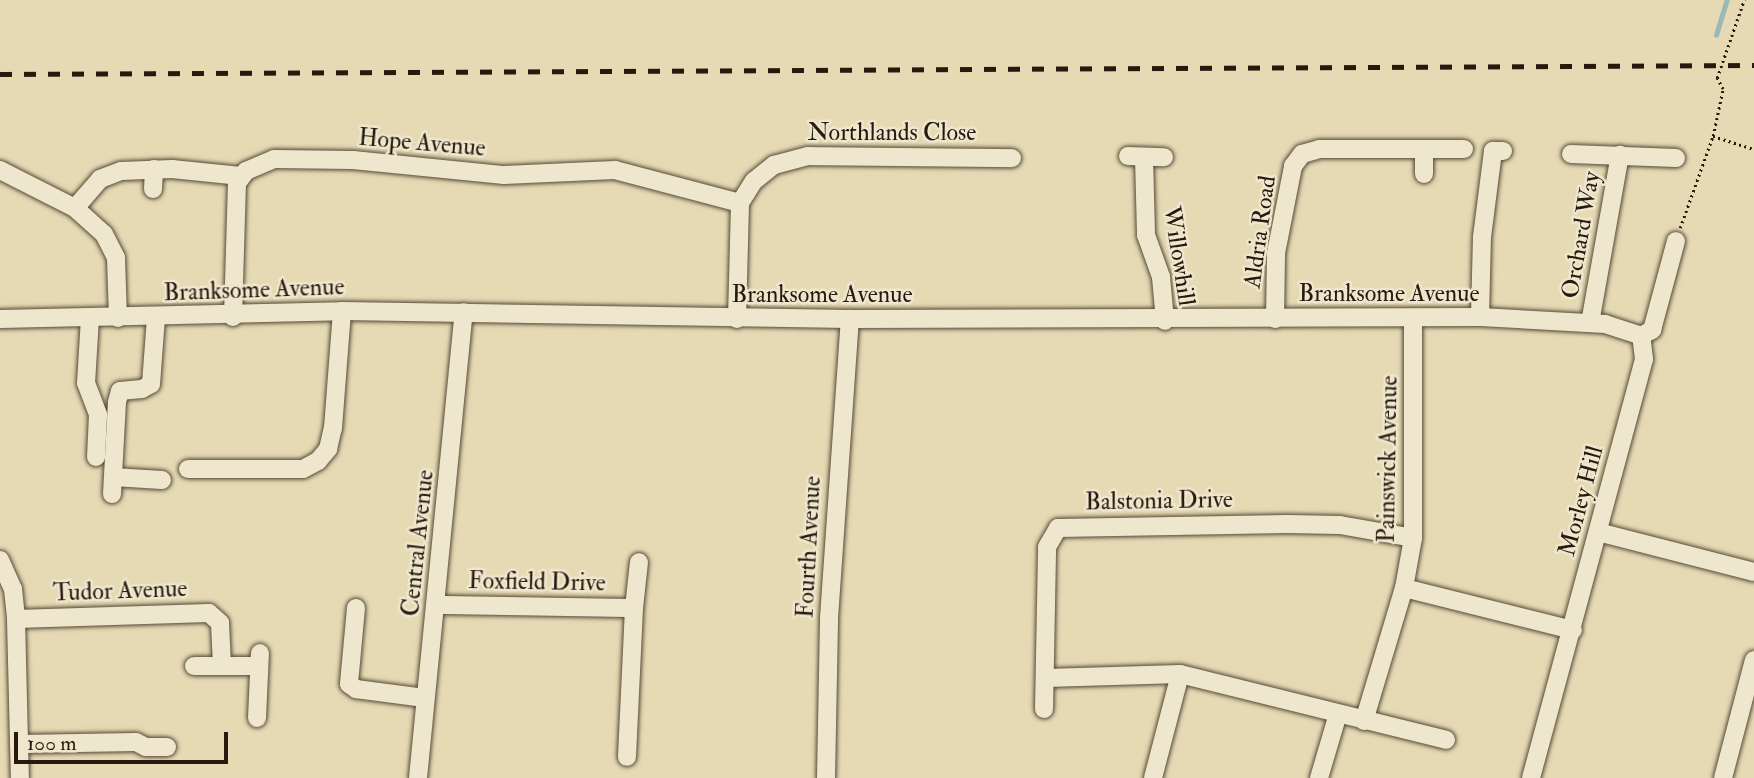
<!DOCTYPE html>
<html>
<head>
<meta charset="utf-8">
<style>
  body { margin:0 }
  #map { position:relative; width:1754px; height:778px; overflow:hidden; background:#e5dab4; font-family:"IM FELL Double Pica",serif }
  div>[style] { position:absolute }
  .stream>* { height:4.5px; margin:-2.25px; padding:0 2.25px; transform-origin:2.25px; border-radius:2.25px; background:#99b8b7 }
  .path>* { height:2.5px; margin-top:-1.25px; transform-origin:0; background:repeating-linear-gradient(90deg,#27190d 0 2px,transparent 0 5.5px) }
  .roads { filter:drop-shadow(0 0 2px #564937) drop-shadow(0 0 2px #564937) }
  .minor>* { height:18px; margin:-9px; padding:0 9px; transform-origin:9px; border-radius:9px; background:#eee7ce }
  .rail>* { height:4.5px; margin-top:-2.25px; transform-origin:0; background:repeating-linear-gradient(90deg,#27190d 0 12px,transparent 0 24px) }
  span { translate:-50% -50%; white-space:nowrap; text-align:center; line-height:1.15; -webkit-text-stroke:5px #eee7ce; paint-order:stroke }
  .street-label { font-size:24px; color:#27190d }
  .scale { position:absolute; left:14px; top:732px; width:214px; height:32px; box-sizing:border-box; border:4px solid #27190d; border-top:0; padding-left:9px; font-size:21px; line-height:24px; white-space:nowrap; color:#27190d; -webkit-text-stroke:5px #eee7ce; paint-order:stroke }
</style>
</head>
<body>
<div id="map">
  <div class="stream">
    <i style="left:1716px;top:35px;width:37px;rotate:-73deg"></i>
  </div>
  <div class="path">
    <i style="left:1713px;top:136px;width:43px;rotate:17.6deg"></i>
    <i style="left:1680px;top:228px;width:98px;rotate:-70.3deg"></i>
    <i style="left:1713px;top:136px;width:48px;rotate:-78deg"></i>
    <i style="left:1723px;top:89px;width:13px;rotate:-119deg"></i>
    <i style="left:1717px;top:78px;width:83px;rotate:-70.9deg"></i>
  </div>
  <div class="roads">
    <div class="minor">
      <i style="left:1424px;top:149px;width:25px;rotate:90deg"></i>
      <i style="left:1571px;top:154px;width:105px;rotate:2.2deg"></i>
      <i style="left:1128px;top:156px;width:36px;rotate:2deg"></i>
      <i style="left:1144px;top:157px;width:78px;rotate:88.5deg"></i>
      <i style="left:1146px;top:235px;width:45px;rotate:70.3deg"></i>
      <i style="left:1161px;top:277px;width:44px;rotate:84.8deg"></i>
      <i style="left:0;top:170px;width:84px;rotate:26.9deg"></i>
      <i style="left:75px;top:208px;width:39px;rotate:42deg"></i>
      <i style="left:104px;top:234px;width:27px;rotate:63deg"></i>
      <i style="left:116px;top:258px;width:60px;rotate:88.1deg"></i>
      <i style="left:153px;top:189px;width:20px;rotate:-87deg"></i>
      <i style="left:75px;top:208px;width:38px;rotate:-49deg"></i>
      <i style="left:100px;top:179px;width:22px;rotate:-21deg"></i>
      <i style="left:121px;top:171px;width:51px;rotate:-2.2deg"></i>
      <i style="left:172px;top:169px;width:69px;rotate:5.8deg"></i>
      <i style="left:233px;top:317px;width:134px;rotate:-88.3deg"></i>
      <i style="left:237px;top:183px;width:15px;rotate:-53deg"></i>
      <i style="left:246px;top:171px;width:30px;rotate:-23deg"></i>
      <i style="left:274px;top:159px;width:79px;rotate:0.7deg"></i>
      <i style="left:353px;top:160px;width:152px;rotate:5.7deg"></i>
      <i style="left:504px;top:175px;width:111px;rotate:-2.6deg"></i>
      <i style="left:615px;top:170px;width:129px;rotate:14.8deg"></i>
      <i style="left:1480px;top:317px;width:80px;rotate:-88.6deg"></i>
      <i style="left:1482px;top:237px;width:87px;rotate:-82.7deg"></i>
      <i style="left:1493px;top:151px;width:10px"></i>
      <i style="left:90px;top:318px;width:65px;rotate:93.5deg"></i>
      <i style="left:86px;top:383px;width:34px;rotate:69deg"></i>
      <i style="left:98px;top:415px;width:42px;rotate:92.7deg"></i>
      <i style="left:0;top:319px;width:342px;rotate:-1.3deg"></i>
      <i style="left:342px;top:311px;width:508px;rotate:0.9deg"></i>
      <i style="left:850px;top:319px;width:630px;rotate:-0.18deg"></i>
      <i style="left:1480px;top:317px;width:125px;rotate:3.2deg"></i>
      <i style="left:1605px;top:324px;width:38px;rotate:18deg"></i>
      <i style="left:737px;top:319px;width:116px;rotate:-88.5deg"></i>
      <i style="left:740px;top:203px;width:26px;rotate:-58deg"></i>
      <i style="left:754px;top:181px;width:26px;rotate:-39deg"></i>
      <i style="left:774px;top:165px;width:35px;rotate:-15deg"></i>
      <i style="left:808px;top:156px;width:204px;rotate:0.6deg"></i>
      <i style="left:1275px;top:319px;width:66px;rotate:-89.1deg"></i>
      <i style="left:1276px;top:253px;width:89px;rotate:-78.9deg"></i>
      <i style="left:1293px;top:166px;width:15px;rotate:-53deg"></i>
      <i style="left:1302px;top:154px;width:18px;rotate:-16deg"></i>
      <i style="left:1319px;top:149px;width:145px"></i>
      <i style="left:1590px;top:323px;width:171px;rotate:-79.9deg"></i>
      <i style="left:1641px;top:336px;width:13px;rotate:-29deg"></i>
      <i style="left:1652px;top:330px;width:92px;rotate:-74.9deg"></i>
      <i style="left:188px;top:469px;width:115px"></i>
      <i style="left:303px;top:469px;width:17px;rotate:-28deg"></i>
      <i style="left:318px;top:461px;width:16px;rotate:-50deg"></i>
      <i style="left:328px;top:449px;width:22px;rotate:-77deg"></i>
      <i style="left:333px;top:428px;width:117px;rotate:-85.6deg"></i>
      <i style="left:113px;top:477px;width:49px;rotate:3.5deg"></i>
      <i style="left:112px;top:494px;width:92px;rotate:-86.9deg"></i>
      <i style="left:117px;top:402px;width:11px;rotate:-75deg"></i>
      <i style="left:120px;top:391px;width:22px;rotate:-5deg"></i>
      <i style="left:142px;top:389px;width:10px;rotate:-29deg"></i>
      <i style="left:151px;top:384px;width:66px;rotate:-85.7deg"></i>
      <i style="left:1598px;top:532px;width:161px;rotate:14.4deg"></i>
      <i style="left:0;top:560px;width:32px;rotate:66deg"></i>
      <i style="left:13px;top:589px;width:30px;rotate:84deg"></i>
      <i style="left:16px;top:619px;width:159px;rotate:88.6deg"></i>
      <i style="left:1404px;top:588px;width:174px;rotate:14deg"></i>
      <i style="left:439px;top:605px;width:195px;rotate:0.9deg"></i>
      <i style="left:634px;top:608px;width:149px;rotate:92.7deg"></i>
      <i style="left:356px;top:608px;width:76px;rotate:95.3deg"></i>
      <i style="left:349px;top:684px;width:9px;rotate:36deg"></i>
      <i style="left:356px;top:689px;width:69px;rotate:7.5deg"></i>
      <i style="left:634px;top:608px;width:46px;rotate:-83.8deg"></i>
      <i style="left:16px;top:619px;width:193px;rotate:-1.8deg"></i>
      <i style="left:209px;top:613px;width:15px;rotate:42deg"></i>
      <i style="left:220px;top:623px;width:42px;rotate:87.3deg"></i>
      <i style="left:194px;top:666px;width:65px"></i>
      <i style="left:1046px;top:678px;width:134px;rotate:-1.7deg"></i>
      <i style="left:1180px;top:674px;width:274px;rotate:13.9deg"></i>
      <i style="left:1044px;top:709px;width:162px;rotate:-88.9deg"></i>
      <i style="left:1047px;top:547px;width:22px;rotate:-60deg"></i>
      <i style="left:1058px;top:528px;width:229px;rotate:-1deg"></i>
      <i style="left:1287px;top:524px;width:53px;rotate:1.1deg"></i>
      <i style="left:1340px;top:525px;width:74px;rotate:10.1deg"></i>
      <i style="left:257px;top:718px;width:65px;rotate:-87.4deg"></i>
      <i style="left:1364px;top:721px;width:139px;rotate:-73.3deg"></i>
      <i style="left:1404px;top:588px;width:51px;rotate:-79.8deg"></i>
      <i style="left:1413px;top:538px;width:220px;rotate:-90deg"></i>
      <i style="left:19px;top:744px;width:117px;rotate:-1deg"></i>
      <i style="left:136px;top:742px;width:11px;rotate:27deg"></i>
      <i style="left:146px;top:747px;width:21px"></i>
      <i style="left:418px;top:778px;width:468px;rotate:-84.4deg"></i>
      <i style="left:826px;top:778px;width:160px;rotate:-88.9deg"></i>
      <i style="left:829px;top:618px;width:300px;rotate:-86deg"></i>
      <i style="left:1153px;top:778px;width:107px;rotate:-75.4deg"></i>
      <i style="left:1319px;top:778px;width:67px;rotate:-73.5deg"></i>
      <i style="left:1531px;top:778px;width:434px;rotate:-74.9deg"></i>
      <i style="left:1644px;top:359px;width:23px;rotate:-97deg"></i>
      <i style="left:1723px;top:778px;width:122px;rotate:-75.3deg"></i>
    </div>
  </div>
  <div class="rail">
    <i style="left:0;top:74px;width:1754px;rotate:-0.29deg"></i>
  </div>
  <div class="street-label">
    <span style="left:892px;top:133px">Northlands Close</span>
    <span style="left:422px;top:143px;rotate:5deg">Hope Avenue</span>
    <span style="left:1260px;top:232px;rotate:-82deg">Aldria Road</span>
    <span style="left:1581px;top:235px;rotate:-80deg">Orchard Way</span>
    <span style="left:1179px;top:256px;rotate:81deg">Willowhill</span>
    <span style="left:254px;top:290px;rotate:-2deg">Branksome Avenue</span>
    <span style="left:1389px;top:294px">Branksome Avenue</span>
    <span style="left:822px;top:295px">Branksome Avenue</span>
    <span style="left:1388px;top:459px;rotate:-89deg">Painswick Avenue</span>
    <span style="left:1159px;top:501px;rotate:-1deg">Balstonia Drive</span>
    <span style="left:1581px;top:501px;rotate:-75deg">Morley Hill</span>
    <span style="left:418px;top:543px;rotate:-84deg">Central Avenue</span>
    <span style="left:809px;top:547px;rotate:-87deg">Fourth Avenue</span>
    <span style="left:537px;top:582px;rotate:1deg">Foxfield Drive</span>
    <span style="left:120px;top:591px;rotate:-2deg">Tudor Avenue</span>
  </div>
  <div class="scale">100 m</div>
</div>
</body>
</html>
